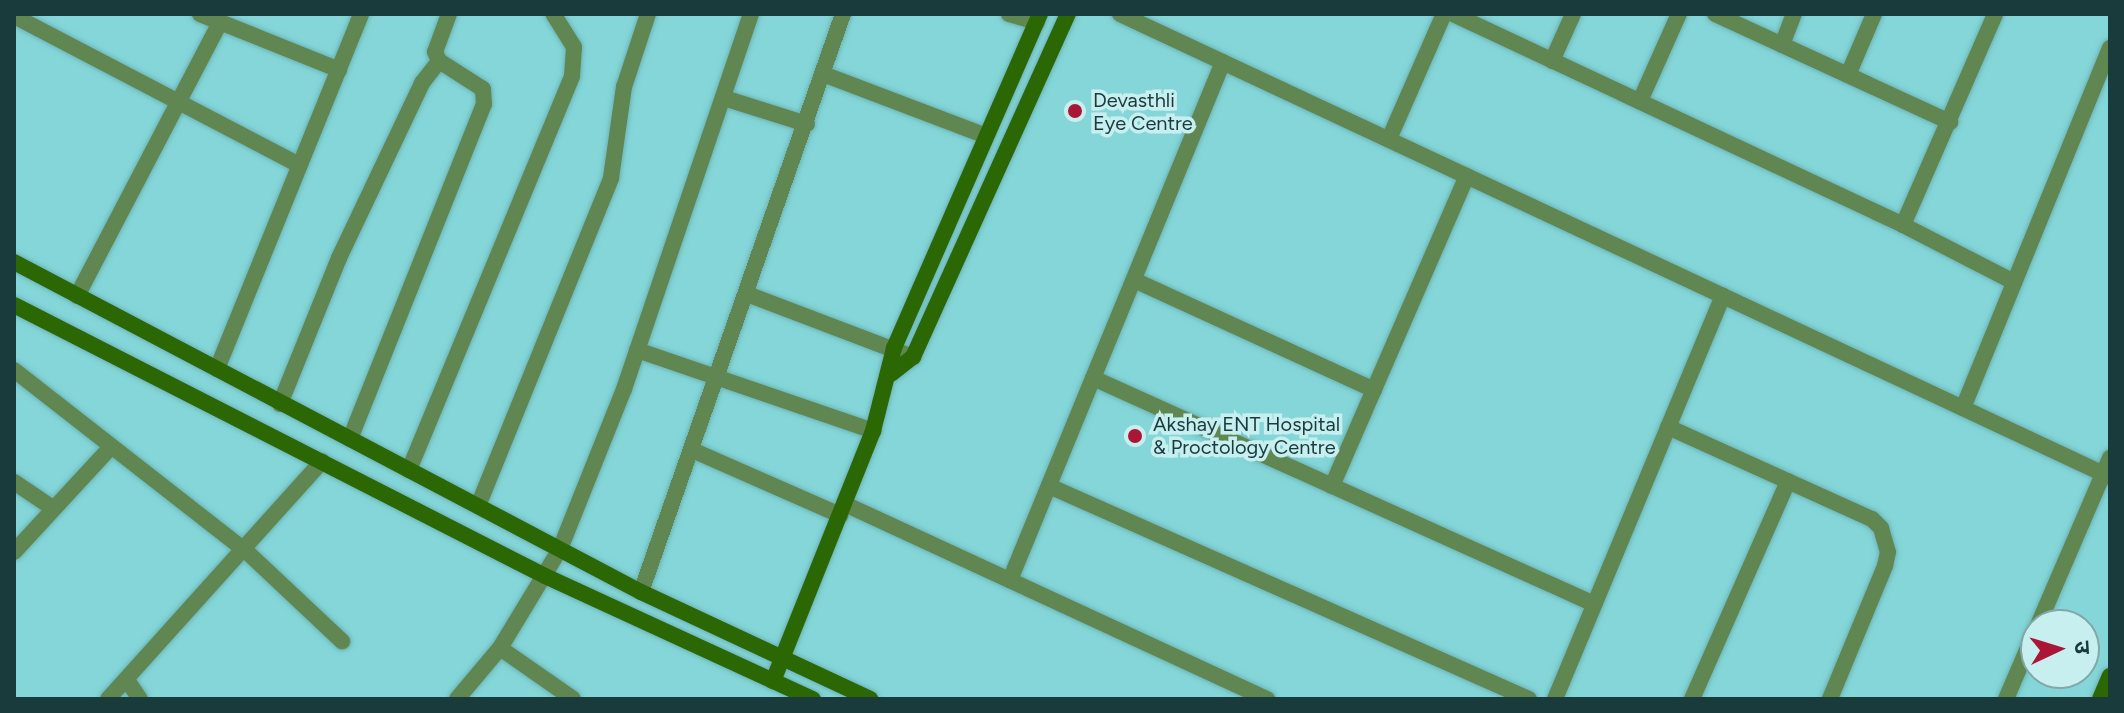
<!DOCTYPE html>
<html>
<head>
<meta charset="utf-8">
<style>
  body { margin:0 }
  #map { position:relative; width:2124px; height:713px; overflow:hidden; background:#84d6d8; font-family:Figtree,"Noto Sans Devanagari",sans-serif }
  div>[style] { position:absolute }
  .roads { filter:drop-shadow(0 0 2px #6cb4b6) drop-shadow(0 0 2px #6cb4b6) }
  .street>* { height:16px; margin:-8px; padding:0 8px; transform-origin:8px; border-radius:8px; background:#608751 }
  .secondary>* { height:16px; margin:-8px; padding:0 8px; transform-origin:8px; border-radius:8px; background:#2b6703 }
  .dots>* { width:22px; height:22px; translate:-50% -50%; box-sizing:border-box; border:4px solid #c8eff0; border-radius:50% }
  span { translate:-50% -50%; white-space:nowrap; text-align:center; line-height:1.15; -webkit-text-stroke:7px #c8eff0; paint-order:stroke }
  .poi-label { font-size:20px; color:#193b3c }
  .left { translate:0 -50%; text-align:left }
  .frame { position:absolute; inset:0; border:16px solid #193b3c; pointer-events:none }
  .north { position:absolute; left:2020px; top:609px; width:80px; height:80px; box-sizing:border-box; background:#c8eff0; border:2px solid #82a7a8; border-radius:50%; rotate:86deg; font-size:22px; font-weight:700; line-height:32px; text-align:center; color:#193b3c }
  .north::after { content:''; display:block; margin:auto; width:28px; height:36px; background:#ab1536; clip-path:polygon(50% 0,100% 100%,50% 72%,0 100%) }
</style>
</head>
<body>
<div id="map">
  <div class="roads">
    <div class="street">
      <i style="left:200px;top:14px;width:150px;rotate:21.9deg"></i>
      <i style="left:1009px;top:14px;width:29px;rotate:16deg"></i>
      <i style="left:1120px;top:14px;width:1093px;rotate:25.06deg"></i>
      <i style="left:1453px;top:14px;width:497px;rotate:25.1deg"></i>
      <i style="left:1903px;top:225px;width:125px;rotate:27.2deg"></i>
      <i style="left:1715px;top:14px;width:259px;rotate:24.7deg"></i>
      <i style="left:14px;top:16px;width:322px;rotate:27.6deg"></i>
      <i style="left:1782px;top:45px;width:33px;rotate:-69deg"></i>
      <i style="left:1552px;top:61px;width:51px;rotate:-65.9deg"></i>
      <i style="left:823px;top:74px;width:174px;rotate:20.8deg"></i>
      <i style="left:1848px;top:75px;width:66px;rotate:-66.9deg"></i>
      <i style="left:724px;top:98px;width:87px;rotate:17.4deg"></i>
      <i style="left:1640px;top:101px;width:95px;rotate:-65.9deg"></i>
      <i style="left:1389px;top:139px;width:137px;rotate:-66.3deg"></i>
      <i style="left:1903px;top:225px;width:230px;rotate:-66.4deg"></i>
      <i style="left:1134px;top:280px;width:264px;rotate:24.6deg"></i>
      <i style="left:747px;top:294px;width:178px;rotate:20.8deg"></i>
      <i style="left:77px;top:296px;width:308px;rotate:-62.4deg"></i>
      <i style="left:637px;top:350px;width:250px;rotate:18.9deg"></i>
      <i style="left:217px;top:369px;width:383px;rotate:-67.9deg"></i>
      <i style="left:14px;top:370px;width:294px;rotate:38deg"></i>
      <i style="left:246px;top:551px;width:132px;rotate:43.2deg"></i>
      <i style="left:1093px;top:378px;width:550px;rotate:24.28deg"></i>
      <i style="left:280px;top:404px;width:157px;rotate:-68deg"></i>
      <i style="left:339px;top:258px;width:194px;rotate:-64.6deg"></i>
      <i style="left:422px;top:83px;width:28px;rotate:-52deg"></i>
      <i style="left:1963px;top:408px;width:389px;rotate:-67.8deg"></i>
      <i style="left:1668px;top:427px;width:224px;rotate:24.3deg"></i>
      <i style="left:1872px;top:519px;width:13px;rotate:45deg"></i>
      <i style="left:1881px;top:528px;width:25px;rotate:74deg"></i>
      <i style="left:1888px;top:552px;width:14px;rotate:102deg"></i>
      <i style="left:1885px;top:566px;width:144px;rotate:112.5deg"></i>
      <i style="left:350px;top:439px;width:361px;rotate:-68.2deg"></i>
      <i style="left:484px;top:104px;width:15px;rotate:-94deg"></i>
      <i style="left:483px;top:89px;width:52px;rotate:-147.5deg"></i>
      <i style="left:439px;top:61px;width:10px;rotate:-114deg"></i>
      <i style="left:435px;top:52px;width:40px;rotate:-69.8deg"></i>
      <i style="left:692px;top:450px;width:162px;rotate:23.7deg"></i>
      <i style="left:409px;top:470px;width:426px;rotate:-67.5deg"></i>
      <i style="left:572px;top:76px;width:29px;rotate:-86deg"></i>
      <i style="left:574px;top:47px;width:39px;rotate:-122deg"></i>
      <i style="left:14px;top:482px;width:45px;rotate:34deg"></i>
      <i style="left:1049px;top:486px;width:525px;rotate:23.93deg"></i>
      <i style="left:1332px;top:486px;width:338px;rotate:-66.5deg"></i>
      <i style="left:845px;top:504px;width:465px;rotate:24.8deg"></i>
      <i style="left:478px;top:506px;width:354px;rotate:-67.9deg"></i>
      <i style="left:611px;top:178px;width:92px;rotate:-81.9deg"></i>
      <i style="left:624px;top:87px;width:77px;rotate:-71.8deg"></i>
      <i style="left:14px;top:552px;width:143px;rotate:-47.3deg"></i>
      <i style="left:1010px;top:580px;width:560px;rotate:-67.65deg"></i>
      <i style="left:641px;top:592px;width:612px;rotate:-70.74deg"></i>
      <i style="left:2038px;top:625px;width:182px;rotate:-66.7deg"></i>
      <i style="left:500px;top:648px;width:89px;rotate:34.9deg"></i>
      <i style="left:127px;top:680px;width:23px;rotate:56deg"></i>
      <i style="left:108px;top:699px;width:320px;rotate:-48deg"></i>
      <i style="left:457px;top:699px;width:67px;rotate:-49.9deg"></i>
      <i style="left:500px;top:648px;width:116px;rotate:-58.8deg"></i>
      <i style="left:560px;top:549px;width:172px;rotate:-68.2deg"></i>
      <i style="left:624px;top:389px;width:396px;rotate:-71.3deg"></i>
      <i style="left:1555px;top:699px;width:437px;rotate:-67.4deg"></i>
      <i style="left:1692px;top:699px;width:238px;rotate:-66.2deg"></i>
      <i style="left:2006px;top:699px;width:76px;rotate:-66.8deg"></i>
    </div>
    <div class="secondary">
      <i style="left:14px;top:262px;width:709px;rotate:27.76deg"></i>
      <i style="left:641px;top:592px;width:253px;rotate:25deg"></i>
      <i style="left:14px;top:305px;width:596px;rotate:27.04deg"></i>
      <i style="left:545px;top:576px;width:295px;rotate:24.7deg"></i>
      <i style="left:891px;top:374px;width:28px;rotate:-38deg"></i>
      <i style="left:913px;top:357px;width:376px;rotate:-65.7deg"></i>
      <i style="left:773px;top:681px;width:269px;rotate:-68.2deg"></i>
      <i style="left:873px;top:431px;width:86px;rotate:-75.8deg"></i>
      <i style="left:894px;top:348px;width:365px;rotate:-66.4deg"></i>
      <i style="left:2100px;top:699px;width:25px;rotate:-67deg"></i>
    </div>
  </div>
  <div class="dots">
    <i style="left:1075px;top:111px;background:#ab1536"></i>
    <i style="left:1135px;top:436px;background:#ab1536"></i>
  </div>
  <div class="poi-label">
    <span class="left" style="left:1093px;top:112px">Devasthli<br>Eye Centre</span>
    <span class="left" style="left:1153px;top:436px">Akshay ENT Hospital<br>&amp; Proctology Centre</span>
  </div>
  <div class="frame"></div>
  <div class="north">उ</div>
</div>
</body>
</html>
